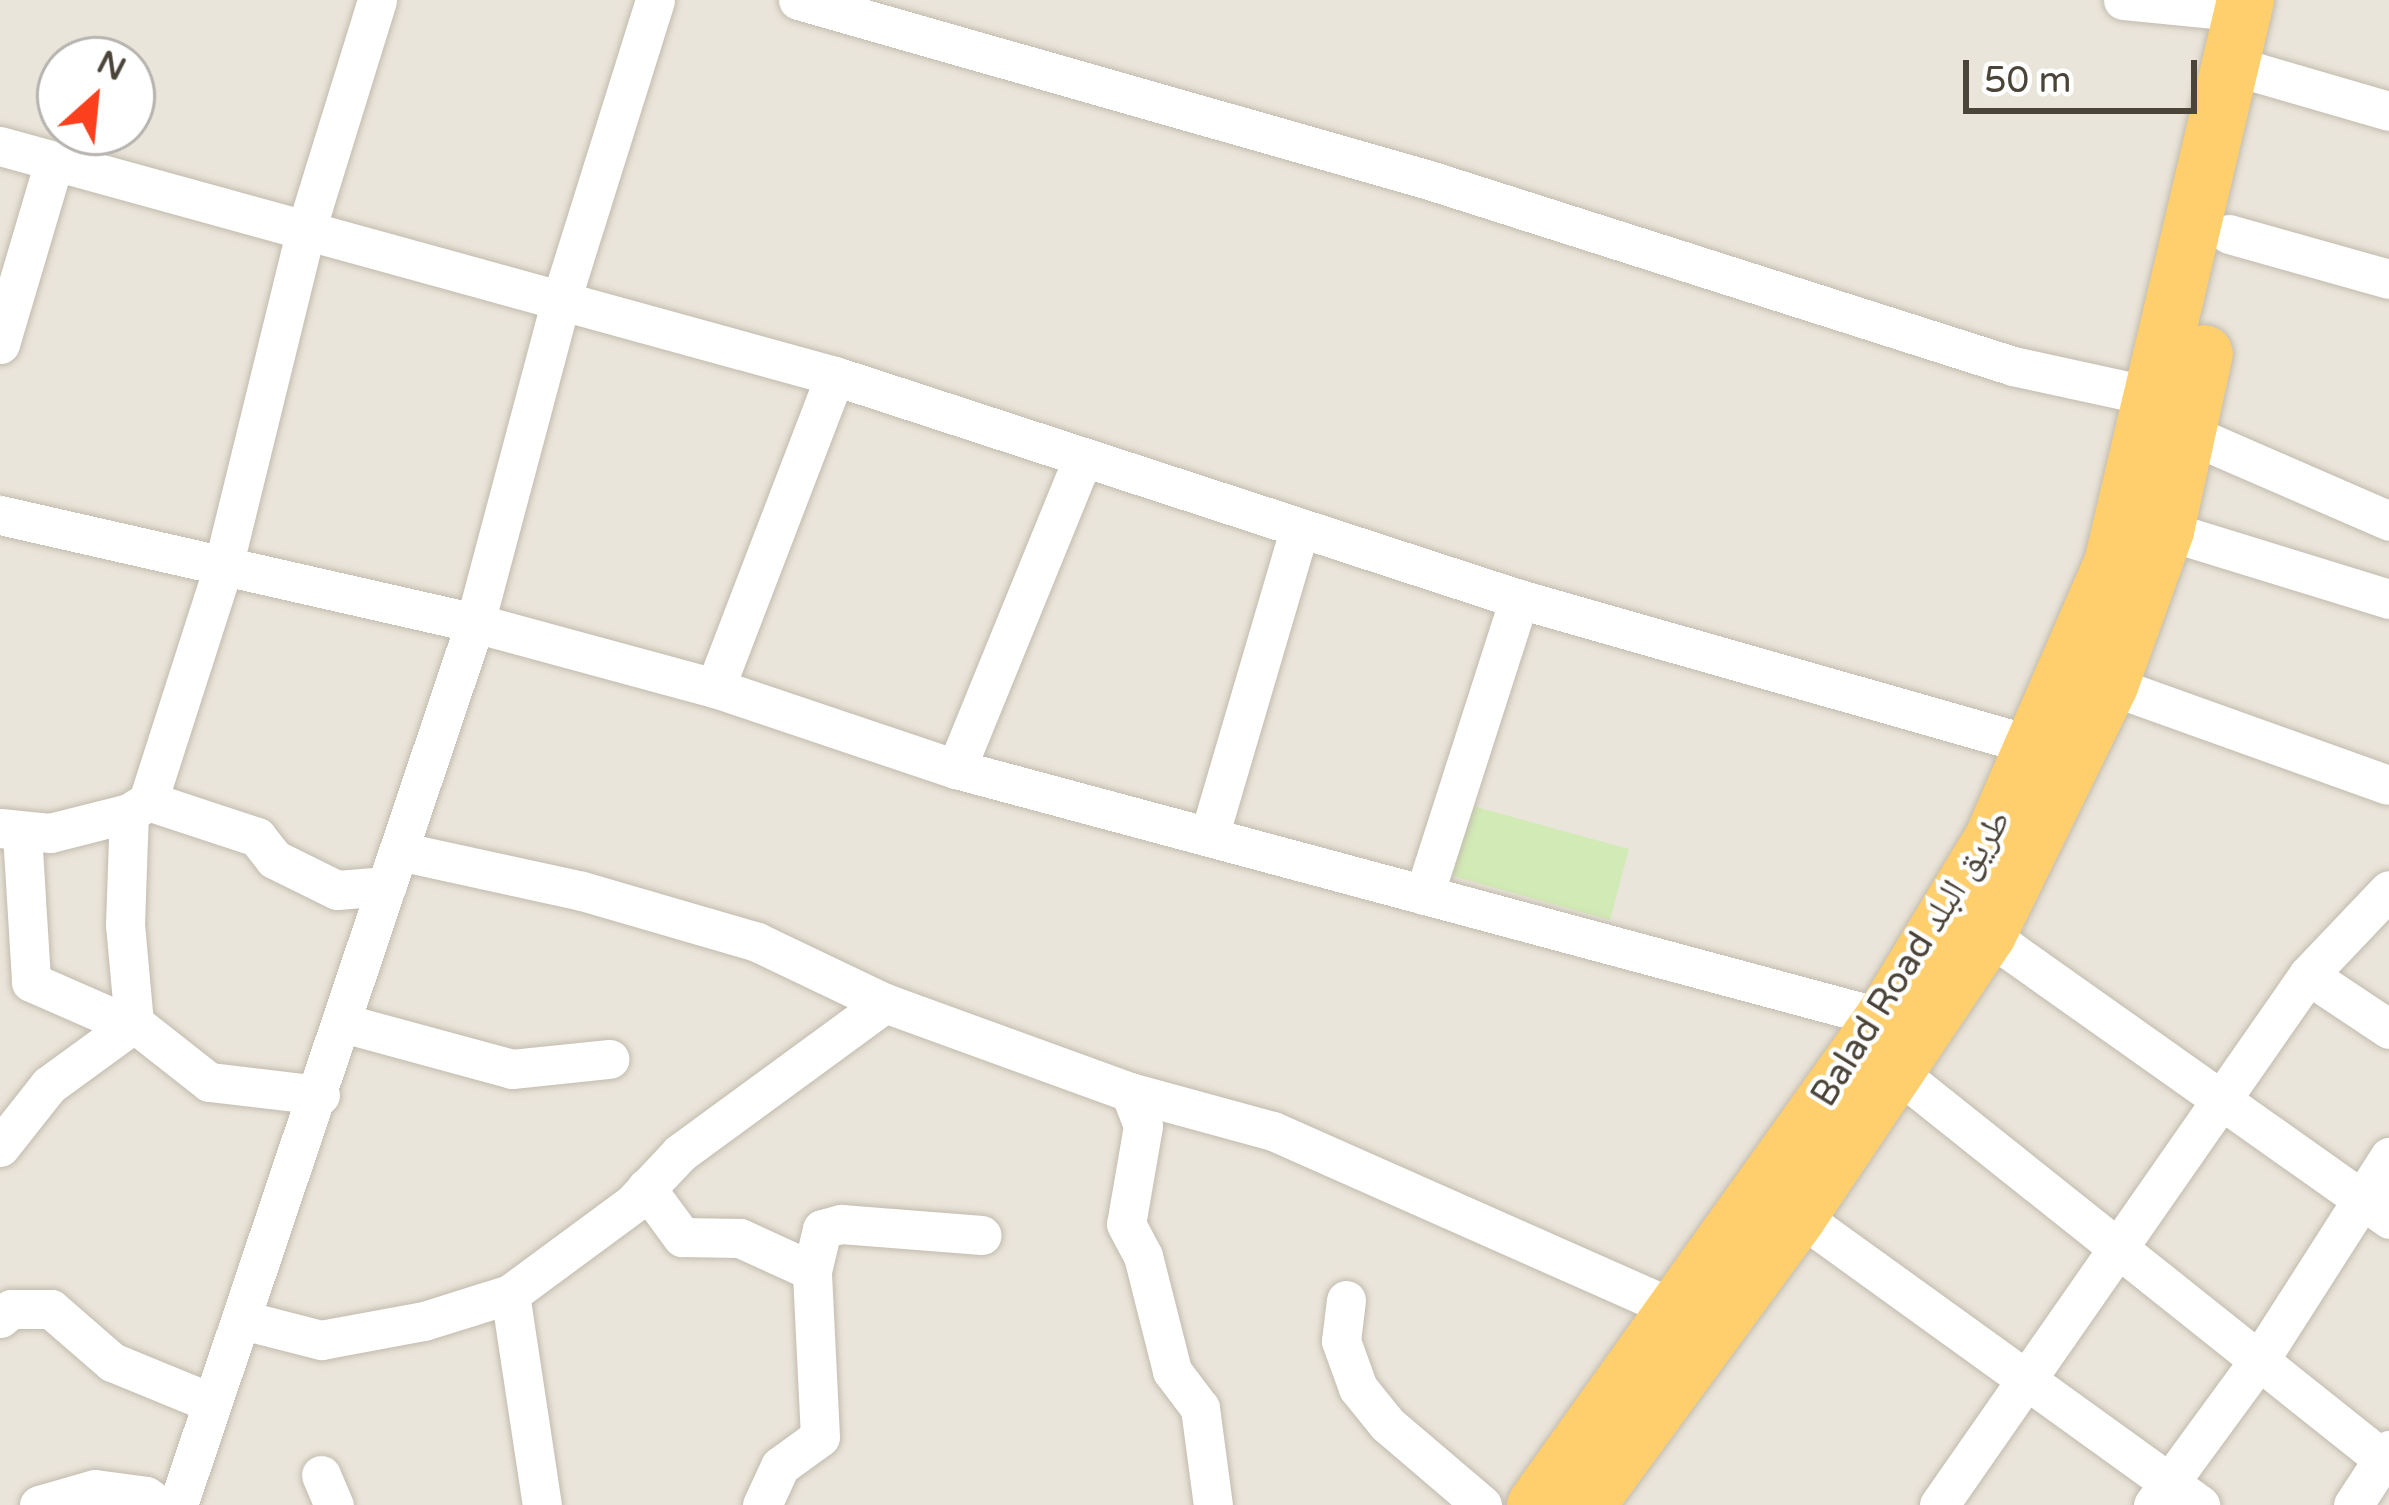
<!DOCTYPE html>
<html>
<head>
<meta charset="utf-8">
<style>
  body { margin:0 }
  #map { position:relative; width:2389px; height:1505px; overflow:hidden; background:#f6f3ec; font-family:"Varela Round","Noto Naskh Arabic",sans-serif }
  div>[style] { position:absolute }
  .residential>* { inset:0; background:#eae5da }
  .green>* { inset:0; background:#d2eab5 }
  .roads { filter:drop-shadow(0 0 3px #c2bbae) drop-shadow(0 0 3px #c2bbae) }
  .minor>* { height:39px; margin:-19.5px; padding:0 19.5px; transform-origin:19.5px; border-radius:19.5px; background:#fff }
  .highway>* { height:57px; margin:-28.5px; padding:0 28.5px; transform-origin:28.5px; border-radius:28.5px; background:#ffcf6e }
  span { translate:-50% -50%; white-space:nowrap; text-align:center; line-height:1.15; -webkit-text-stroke:9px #fff; paint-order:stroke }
  .street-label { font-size:36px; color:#4b4439 }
  .north { position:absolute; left:36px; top:36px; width:120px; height:120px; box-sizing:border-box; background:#fff; border:3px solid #b7b4b0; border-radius:50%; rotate:27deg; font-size:33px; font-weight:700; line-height:48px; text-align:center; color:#4b4439 }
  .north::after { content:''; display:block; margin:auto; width:42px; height:54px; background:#fc3f1d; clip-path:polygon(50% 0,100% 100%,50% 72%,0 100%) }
  .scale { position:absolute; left:1963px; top:60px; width:234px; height:54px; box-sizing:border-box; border:6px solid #4b4439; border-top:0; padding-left:15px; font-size:36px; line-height:42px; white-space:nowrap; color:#4b4439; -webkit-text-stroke:9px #fff; paint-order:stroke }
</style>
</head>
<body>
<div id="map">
  <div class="residential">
    <i style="clip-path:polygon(evenodd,0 0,2389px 0,2389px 1505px,0 1505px,0 0,60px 60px,132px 60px,132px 132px,60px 132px,60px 60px)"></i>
  </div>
  <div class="green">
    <i style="clip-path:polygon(1469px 805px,1629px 849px,1610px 920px,1449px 875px)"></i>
  </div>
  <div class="roads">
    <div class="minor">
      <i style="left:798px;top:0;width:653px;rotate:15.91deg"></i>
      <i style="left:1426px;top:179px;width:616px;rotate:17.67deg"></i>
      <i style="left:2013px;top:366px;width:145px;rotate:12.3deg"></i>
      <i style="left:2123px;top:0;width:121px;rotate:5.7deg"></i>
      <i style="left:2258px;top:73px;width:136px;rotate:16.2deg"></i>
      <i style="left:0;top:146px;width:866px;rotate:15.4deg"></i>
      <i style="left:835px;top:376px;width:719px;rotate:18.06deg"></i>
      <i style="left:1519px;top:599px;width:537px;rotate:15.9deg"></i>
      <i style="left:2229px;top:234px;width:166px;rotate:15.7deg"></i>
      <i style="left:0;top:344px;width:187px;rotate:-73.5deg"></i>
      <i style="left:2187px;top:433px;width:220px;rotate:23.5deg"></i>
      <i style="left:0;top:515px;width:487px;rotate:12.8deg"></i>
      <i style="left:475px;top:623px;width:249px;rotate:15.2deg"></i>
      <i style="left:715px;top:688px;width:254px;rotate:18.6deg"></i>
      <i style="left:956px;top:769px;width:960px;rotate:15.04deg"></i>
      <i style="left:2165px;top:530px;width:234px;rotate:17.1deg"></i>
      <i style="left:2109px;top:685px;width:296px;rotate:19.7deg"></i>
      <i style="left:715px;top:688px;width:334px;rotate:-69deg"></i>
      <i style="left:956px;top:769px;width:334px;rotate:-67.8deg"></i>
      <i style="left:148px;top:801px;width:115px;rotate:18.3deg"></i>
      <i style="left:257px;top:837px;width:28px;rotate:52deg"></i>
      <i style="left:274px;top:859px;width:70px;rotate:26.2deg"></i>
      <i style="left:337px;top:890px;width:50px;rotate:-4.6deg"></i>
      <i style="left:0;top:828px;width:50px;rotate:5.7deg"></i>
      <i style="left:50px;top:833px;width:81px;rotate:-14.2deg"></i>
      <i style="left:22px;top:833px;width:149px;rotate:86.5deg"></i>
      <i style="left:31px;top:982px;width:103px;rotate:23.6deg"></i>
      <i style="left:1210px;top:833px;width:315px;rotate:-73.6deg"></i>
      <i style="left:399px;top:851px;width:187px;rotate:12.3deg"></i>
      <i style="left:582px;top:891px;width:182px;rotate:16.2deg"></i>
      <i style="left:757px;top:942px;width:142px;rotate:25.5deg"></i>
      <i style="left:885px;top:1003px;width:261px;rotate:20deg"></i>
      <i style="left:1130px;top:1092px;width:148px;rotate:15.3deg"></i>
      <i style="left:1273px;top:1131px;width:437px;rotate:23.9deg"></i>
      <i style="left:1424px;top:895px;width:311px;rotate:-72.2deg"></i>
      <i style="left:1987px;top:934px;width:493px;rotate:35.3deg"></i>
      <i style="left:2308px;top:975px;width:97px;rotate:33.7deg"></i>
      <i style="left:343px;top:1023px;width:175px;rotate:15.2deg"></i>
      <i style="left:512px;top:1069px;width:98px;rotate:-5.9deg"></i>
      <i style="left:1897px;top:1072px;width:629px;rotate:38.55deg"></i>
      <i style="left:1130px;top:1092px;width:36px;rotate:69deg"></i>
      <i style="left:1143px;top:1126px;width:99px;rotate:99.8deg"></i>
      <i style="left:1126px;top:1224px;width:36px;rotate:62deg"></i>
      <i style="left:1143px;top:1256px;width:119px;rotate:75.8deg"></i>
      <i style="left:1172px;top:1371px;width:46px;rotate:52.9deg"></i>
      <i style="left:1200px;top:1408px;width:98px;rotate:82.4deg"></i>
      <i style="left:320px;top:1095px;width:112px;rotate:-173.3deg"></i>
      <i style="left:209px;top:1082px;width:95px;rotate:-141.8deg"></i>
      <i style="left:134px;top:1023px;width:98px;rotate:-95.2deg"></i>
      <i style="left:125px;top:925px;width:112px;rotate:-88deg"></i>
      <i style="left:129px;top:813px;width:22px;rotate:-32deg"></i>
      <i style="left:148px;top:801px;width:246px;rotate:-72.2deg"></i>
      <i style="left:223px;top:567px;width:344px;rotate:-76.2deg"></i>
      <i style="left:305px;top:233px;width:244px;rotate:-72.8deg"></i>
      <i style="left:0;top:1147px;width:79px;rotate:-51.7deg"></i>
      <i style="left:49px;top:1085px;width:105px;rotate:-36.1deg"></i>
      <i style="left:646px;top:1188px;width:61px;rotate:53.7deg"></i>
      <i style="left:682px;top:1237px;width:58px;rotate:1deg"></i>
      <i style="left:740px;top:1238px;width:79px;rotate:24.6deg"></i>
      <i style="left:812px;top:1271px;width:43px;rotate:-76.6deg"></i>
      <i style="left:822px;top:1229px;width:20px;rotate:-15deg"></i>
      <i style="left:841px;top:1224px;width:141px;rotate:4.5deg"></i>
      <i style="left:1798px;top:1215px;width:496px;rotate:35.8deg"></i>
      <i style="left:510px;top:1294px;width:213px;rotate:81.4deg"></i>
      <i style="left:1346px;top:1300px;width:41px;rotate:97deg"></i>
      <i style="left:1341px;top:1341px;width:50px;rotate:70.1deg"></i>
      <i style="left:1358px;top:1388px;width:46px;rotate:51.1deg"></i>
      <i style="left:1387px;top:1424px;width:125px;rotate:40.5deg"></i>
      <i style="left:0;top:1318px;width:14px;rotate:-39deg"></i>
      <i style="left:11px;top:1309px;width:40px"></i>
      <i style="left:51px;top:1309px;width:81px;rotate:41deg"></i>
      <i style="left:112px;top:1362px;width:108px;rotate:22.3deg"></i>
      <i style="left:243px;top:1320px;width:81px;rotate:14.4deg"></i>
      <i style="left:321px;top:1340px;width:105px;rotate:-10.5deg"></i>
      <i style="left:424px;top:1321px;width:90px;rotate:-17.4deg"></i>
      <i style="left:510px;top:1294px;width:152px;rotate:-36.4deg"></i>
      <i style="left:632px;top:1204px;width:70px;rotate:-46.7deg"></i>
      <i style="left:680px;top:1153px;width:254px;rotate:-36.2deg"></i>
      <i style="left:321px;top:1475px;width:33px;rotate:67deg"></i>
      <i style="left:39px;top:1505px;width:58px;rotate:-15.9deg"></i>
      <i style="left:95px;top:1489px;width:51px;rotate:7.8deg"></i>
      <i style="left:146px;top:1496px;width:16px;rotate:35deg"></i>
      <i style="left:178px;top:1505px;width:931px;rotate:-71.39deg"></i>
      <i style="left:475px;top:623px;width:337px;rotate:-75.1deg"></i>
      <i style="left:562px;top:297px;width:311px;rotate:-72.6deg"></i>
      <i style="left:762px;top:1505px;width:43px;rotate:-65.2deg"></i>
      <i style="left:780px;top:1466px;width:49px;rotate:-35.9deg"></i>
      <i style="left:820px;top:1437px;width:166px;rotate:-92.8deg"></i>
      <i style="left:1939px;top:1505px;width:646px;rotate:-55.15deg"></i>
      <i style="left:2308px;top:975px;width:117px;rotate:-46.4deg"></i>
      <i style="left:2153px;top:1505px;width:181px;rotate:-53.8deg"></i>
      <i style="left:2260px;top:1359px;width:240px;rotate:-57.4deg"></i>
      <i style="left:2353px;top:1505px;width:66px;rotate:-56.8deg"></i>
    </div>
    <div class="highway">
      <i style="left:1535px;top:1505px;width:599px;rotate:-54.45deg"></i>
      <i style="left:1883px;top:1018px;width:210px;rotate:-58.7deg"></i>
      <i style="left:1992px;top:839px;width:301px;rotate:-66.5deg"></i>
      <i style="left:2112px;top:563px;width:578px;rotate:-76.71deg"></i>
      <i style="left:1586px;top:1505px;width:359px;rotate:-53.8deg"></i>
      <i style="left:1798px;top:1215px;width:339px;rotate:-56.1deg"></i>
      <i style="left:1987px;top:934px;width:277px;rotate:-63.9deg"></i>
      <i style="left:2109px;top:685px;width:165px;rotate:-70.1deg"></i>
      <i style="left:2165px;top:530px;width:181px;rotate:-77.6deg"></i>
    </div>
  </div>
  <div class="street-label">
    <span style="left:1911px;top:958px;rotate:-58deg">Balad Road طريق البلد</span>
  </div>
  <div class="north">N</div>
  <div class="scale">50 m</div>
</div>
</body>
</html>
